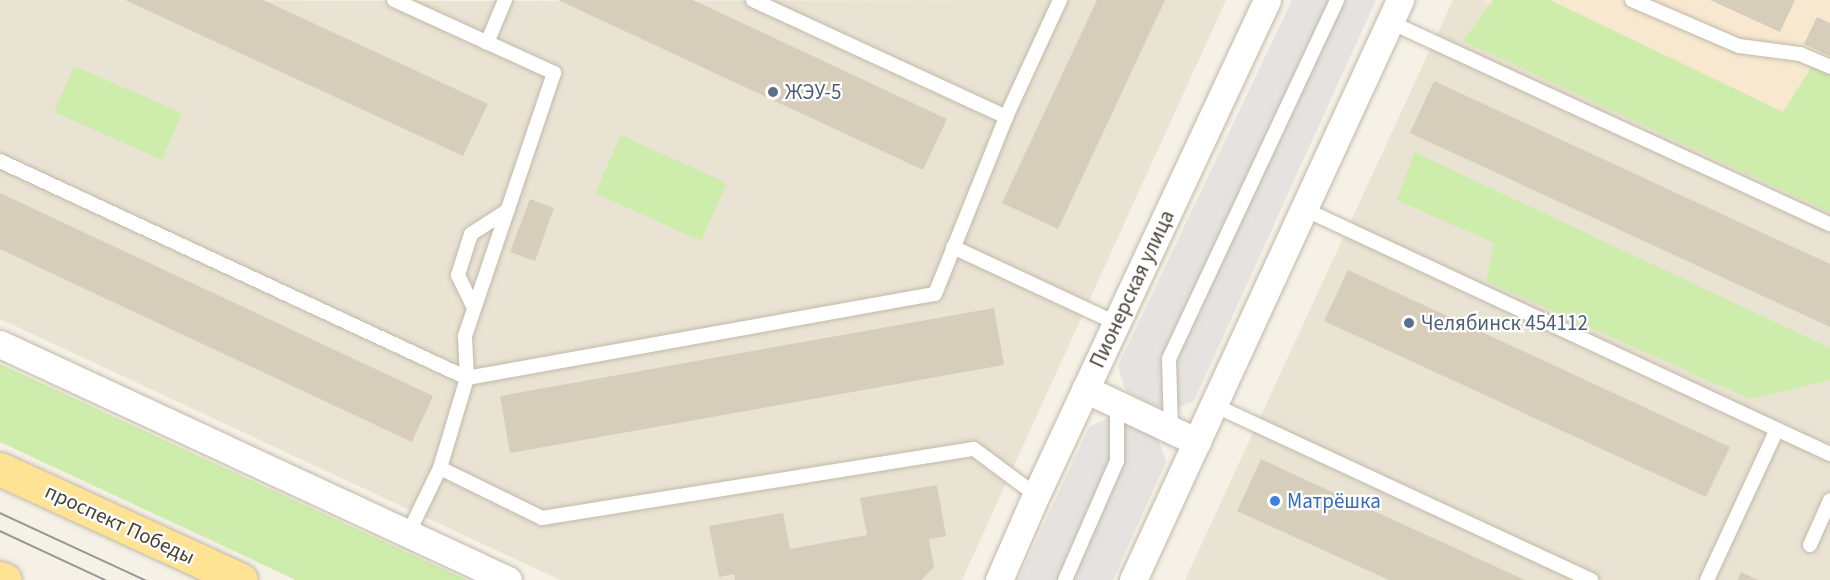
<!DOCTYPE html>
<html>
<head>
<meta charset="utf-8">
<style>
  body { margin:0 }
  #map { position:relative; width:1830px; height:580px; overflow:hidden; background:#f5f1e6; font-family:"Source Sans 3",sans-serif }
  div>[style] { position:absolute }
  .residential>* { inset:0; background:#e9e3d4 }
  .commercial>* { inset:0; background:#f8e8d0 }
  .green>* { inset:0; background:#ceecab }
  .parking>* { inset:0; background:#e5e3df }
  .building>* { inset:0; background:#d7cdbb }
  .roads { filter:drop-shadow(0 0 2px #c1b9a8) drop-shadow(0 0 2px #c1b9a8) }
  .lane>* { height:14px; margin:-7px; padding:0 7px; transform-origin:7px; border-radius:7px; background:#fff }
  .street>* { height:27px; margin:-13.5px; padding:0 13.5px; transform-origin:13.5px; border-radius:13.5px; background:#fff }
  .primary>* { height:33px; margin:-16.5px; padding:0 16.5px; transform-origin:16.5px; border-radius:16.5px; background:#ffe395 }
  .tram>* { height:1.5px; margin:-0.75px; padding:0 0.75px; transform-origin:0.75px; border-radius:0.75px; background:#969696 }
  .dots>* { width:16px; height:16px; translate:-50% -50%; box-sizing:border-box; border:3px solid #fff; border-radius:50% }
  span { translate:-50% -50%; white-space:nowrap; text-align:center; line-height:1.15; -webkit-text-stroke:4.5px #fff; paint-order:stroke }
  .service-label { font-size:21px; color:#4e5e75 }
  .left { translate:0 -50%; text-align:left }
  .street-label { font-size:21px; color:#484135 }
  .shop-label { font-size:21px; color:#366cbe }
</style>
</head>
<body>
<div id="map">
  <div class="residential">
    <i style="clip-path:polygon(0 0,452px 1px,1226px 0,962px 580px,560px 580px,0 319px)"></i>
    <i style="clip-path:polygon(1453px 0,1482px 0,1830px 166px,1830px 580px,1185px 580px)"></i>
  </div>
  <div class="commercial">
    <i style="clip-path:polygon(1482px 0,1830px 0,1830px 166px)"></i>
  </div>
  <div class="green">
    <i style="clip-path:polygon(1493px 0,1550px 0,1783px 112px,1816px 60px,1830px 67px,1830px 212px,1463px 41px)"></i>
    <i style="clip-path:polygon(74px 66px,182px 113px,162px 160px,54px 112px)"></i>
    <i style="clip-path:polygon(621px 135px,727px 183px,701px 241px,595px 193px)"></i>
    <i style="clip-path:polygon(1414px 152px,1830px 348px,1830px 380px,1750px 399px,1486px 281px,1494px 243px,1397px 200px)"></i>
    <i style="clip-path:polygon(0 364px,467px 580px,296px 580px,0 442px)"></i>
  </div>
  <div class="parking">
    <i style="clip-path:polygon(1292px 0,1376px 0,1194px 401px,1172px 410px,1147px 403px,1125px 390px,1118px 366px)"></i>
    <i style="clip-path:polygon(1108px 418px,1136px 425px,1159px 440px,1166px 462px,1113px 580px,1018px 580px,1089px 427px)"></i>
  </div>
  <div class="building">
    <i style="clip-path:polygon(125px 0,263px 0,488px 104px,463px 156px)"></i>
    <i style="clip-path:polygon(558px 0,693px 0,947px 119px,923px 170px)"></i>
    <i style="clip-path:polygon(1097px 0,1165px 0,1058px 229px,1002px 203px)"></i>
    <i style="clip-path:polygon(1710px 0,1795px 0,1780px 32px)"></i>
    <i style="clip-path:polygon(1817px 17px,1830px 23px,1830px 56px,1804px 44px)"></i>
    <i style="clip-path:polygon(1434px 81px,1830px 264px,1830px 327px,1410px 133px)"></i>
    <i style="clip-path:polygon(0 193px,433px 396px,412px 442px,0 249px)"></i>
    <i style="clip-path:polygon(530px 199px,554px 208px,535px 261px,510px 252px)"></i>
    <i style="clip-path:polygon(1348px 270px,1730px 447px,1706px 497px,1324px 321px)"></i>
    <i style="clip-path:polygon(994px 308px,1004px 365px,510px 453px,500px 396px)"></i>
    <i style="clip-path:polygon(1261px 459px,1293px 474px,1525px 580px,1389px 580px,1237px 511px)"></i>
    <i style="clip-path:polygon(937px 485px,946px 536px,929px 539px,934px 567px,921px 580px,735px 580px,734px 574px,719px 577px,709px 526px,783px 513px,790px 549px,867px 535px,860px 498px)"></i>
    <i style="clip-path:polygon(1741px 572px,1758px 580px,1737px 580px)"></i>
  </div>
  <div class="roads">
    <div class="lane">
      <i style="left:394px;top:0;width:176px;rotate:24.5deg"></i>
      <i style="left:554px;top:73px;width:278px;rotate:108.7deg"></i>
      <i style="left:465px;top:336px;width:42px;rotate:87.3deg"></i>
      <i style="left:467px;top:378px;width:94px;rotate:106.7deg"></i>
      <i style="left:440px;top:468px;width:73px;rotate:115.9deg"></i>
      <i style="left:753px;top:0;width:279px;rotate:24.8deg"></i>
      <i style="left:1632px;top:0;width:116px;rotate:23.3deg"></i>
      <i style="left:1739px;top:46px;width:62px;rotate:7.5deg"></i>
      <i style="left:1800px;top:54px;width:33px;rotate:23deg"></i>
      <i style="left:1390px;top:22px;width:484px;rotate:24.7deg"></i>
      <i style="left:487px;top:43px;width:47px;rotate:-67.3deg"></i>
      <i style="left:0;top:161px;width:515px;rotate:24.92deg"></i>
      <i style="left:467px;top:378px;width:475px;rotate:-10.2deg"></i>
      <i style="left:935px;top:294px;width:191px;rotate:-68.1deg"></i>
      <i style="left:1006px;top:117px;width:129px;rotate:-65.2deg"></i>
      <i style="left:1304px;top:209px;width:580px;rotate:24.98deg"></i>
      <i style="left:953px;top:247px;width:180px;rotate:25deg"></i>
      <i style="left:474px;top:308px;width:37px;rotate:-116deg"></i>
      <i style="left:458px;top:275px;width:43px;rotate:-72.4deg"></i>
      <i style="left:471px;top:234px;width:44px;rotate:-33deg"></i>
      <i style="left:1214px;top:405px;width:416px;rotate:24.9deg"></i>
      <i style="left:1171px;top:430px;width:71px;rotate:-91.6deg"></i>
      <i style="left:1169px;top:359px;width:396px;rotate:-64.9deg"></i>
      <i style="left:440px;top:468px;width:114px;rotate:26.1deg"></i>
      <i style="left:542px;top:518px;width:437px;rotate:-9.1deg"></i>
      <i style="left:974px;top:449px;width:77px;rotate:36.6deg"></i>
      <i style="left:1810px;top:545px;width:49px;rotate:-66deg"></i>
      <i style="left:1065px;top:580px;width:130px;rotate:-66.4deg"></i>
      <i style="left:1117px;top:461px;width:57px;rotate:-90deg"></i>
      <i style="left:1707px;top:580px;width:166px;rotate:-65.1deg"></i>
    </div>
    <div class="street">
      <i style="left:0;top:344px;width:560px;rotate:24.92deg"></i>
      <i style="left:1085px;top:389px;width:124px;rotate:25.3deg"></i>
      <i style="left:999px;top:580px;width:93px;rotate:-66.5deg"></i>
      <i style="left:1036px;top:495px;width:546px;rotate:-64.98deg"></i>
      <i style="left:1133px;top:580px;width:639px;rotate:-65.28deg"></i>
    </div>
    <div class="primary">
      <i style="left:0;top:469px;width:265px;rotate:24.7deg"></i>
      <i style="left:0;top:578px;width:5px;rotate:22deg"></i>
    </div>
  </div>
  <div class="tram">
    <i style="left:0;top:513px;width:160px;rotate:24.8deg"></i>
    <i style="left:0;top:531px;width:116px;rotate:25deg"></i>
  </div>
  <div class="dots">
    <i style="left:773px;top:92px;background:#5c6f8a"></i>
    <i style="left:1409px;top:323px;background:#5c6f8a"></i>
    <i style="left:1275px;top:501px;background:#3f7fe0"></i>
  </div>
  <div class="service-label">
    <span class="left" style="left:785px;top:92px">ЖЭУ-5</span>
    <span class="left" style="left:1421px;top:323px">Челябинск 454112</span>
  </div>
  <div class="street-label">
    <span style="left:1132px;top:289px;rotate:-65deg">Пионерская улица</span>
    <span style="left:120px;top:524px;rotate:25deg">проспект Победы</span>
  </div>
  <div class="shop-label">
    <span class="left" style="left:1287px;top:501px">Матрёшка</span>
  </div>
</div>
</body>
</html>
